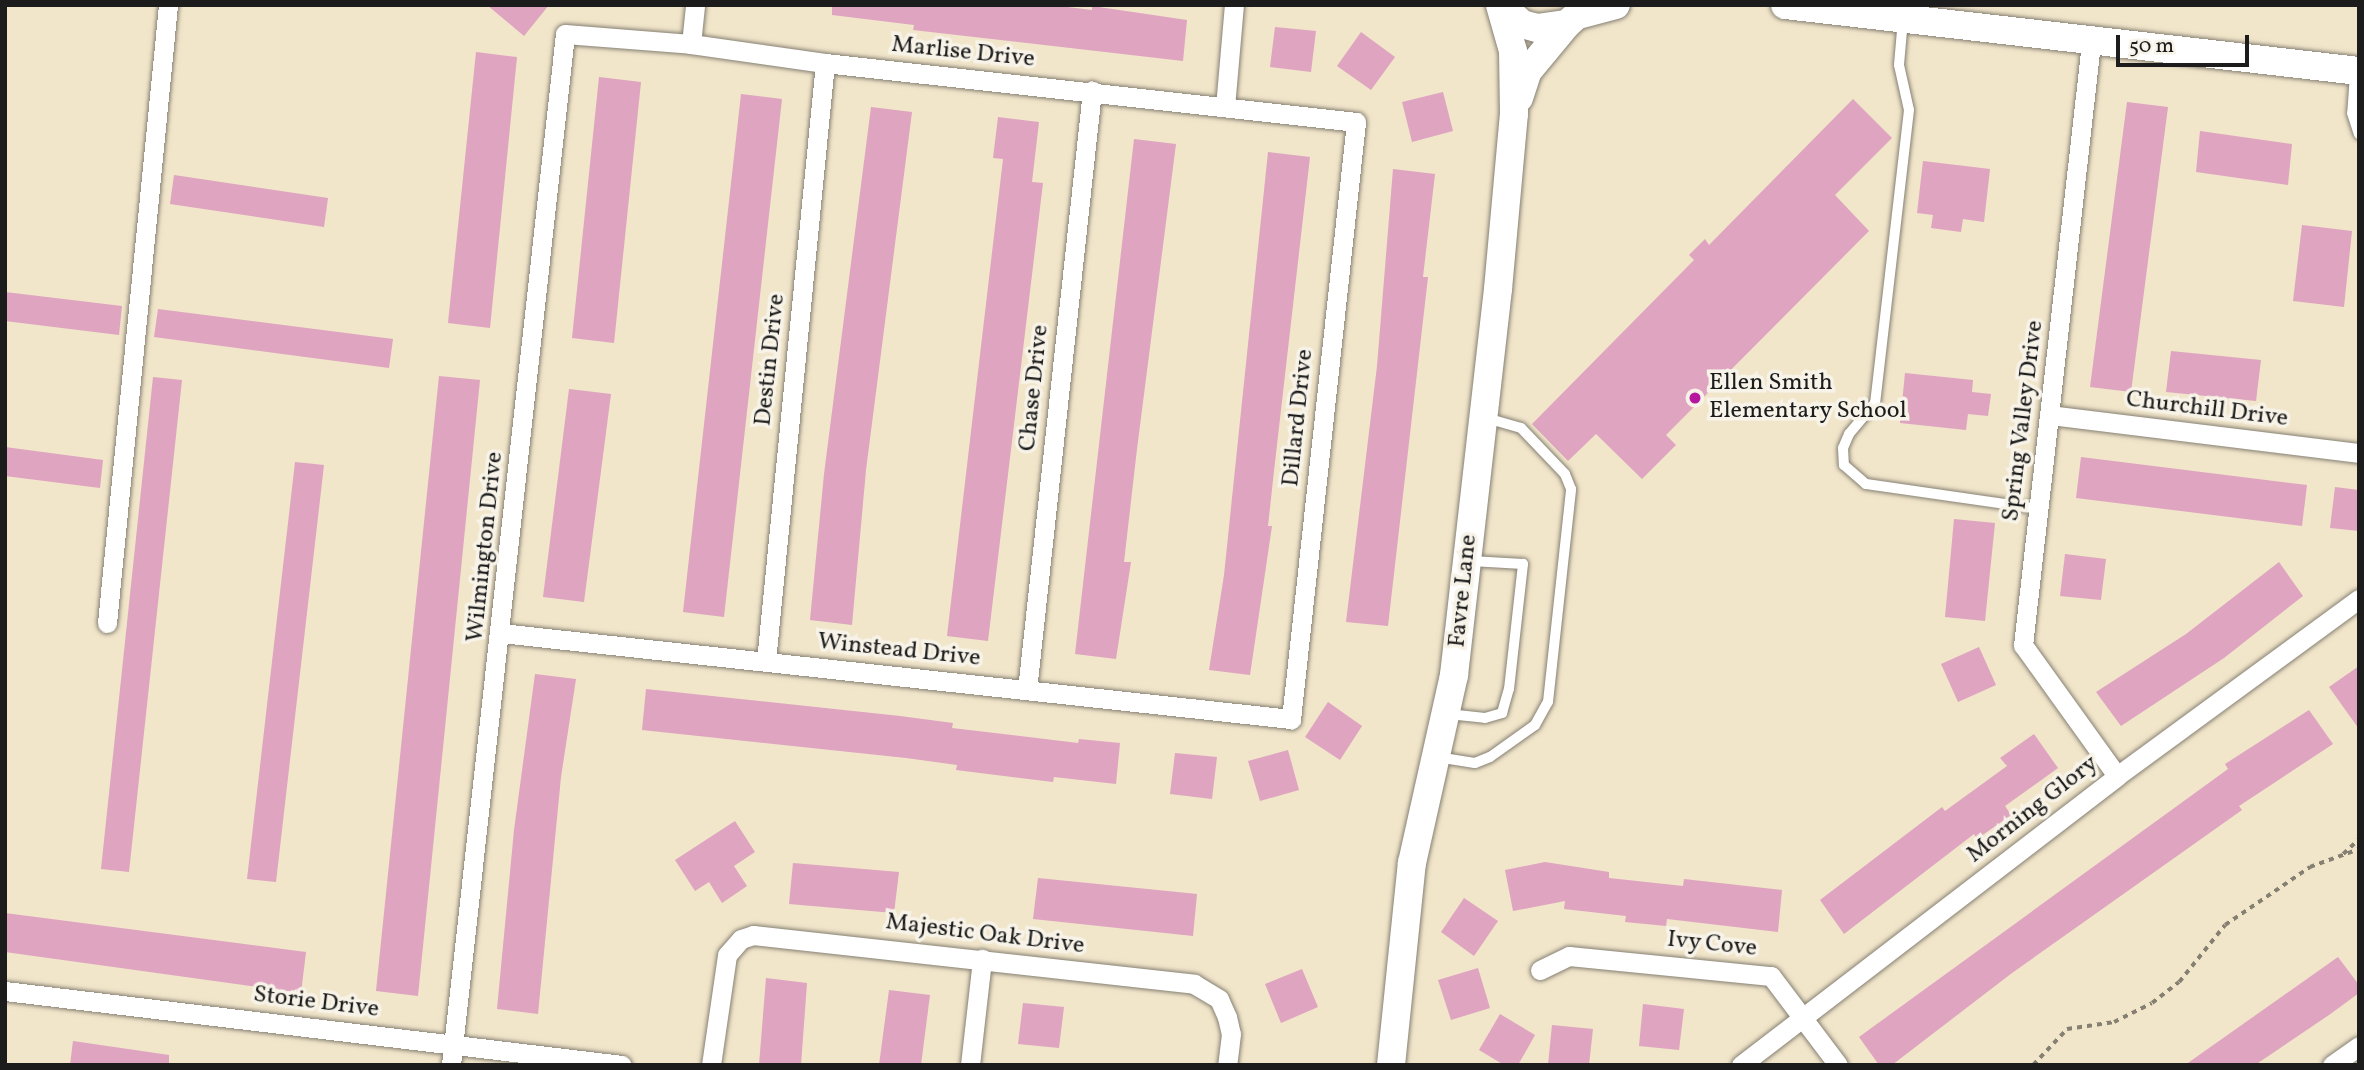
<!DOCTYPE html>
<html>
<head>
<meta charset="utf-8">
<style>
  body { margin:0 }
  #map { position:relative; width:2364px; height:1070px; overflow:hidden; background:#f1e5ca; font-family:Vollkorn,serif }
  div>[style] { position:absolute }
  .building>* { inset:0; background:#dea4c0 }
  .path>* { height:3.5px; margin-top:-1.75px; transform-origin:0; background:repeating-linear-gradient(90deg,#868073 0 5px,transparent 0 10px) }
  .roads { filter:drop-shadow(0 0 2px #868073) drop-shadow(0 0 2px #868073) }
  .lane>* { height:10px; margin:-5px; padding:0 5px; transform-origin:5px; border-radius:5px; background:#fff }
  .street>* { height:19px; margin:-9.5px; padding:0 9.5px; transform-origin:9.5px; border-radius:9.5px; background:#fff }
  .secondary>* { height:28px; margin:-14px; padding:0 14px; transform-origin:14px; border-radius:14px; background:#fff }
  .dots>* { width:19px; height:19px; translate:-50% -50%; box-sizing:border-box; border:4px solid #f7f3e8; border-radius:50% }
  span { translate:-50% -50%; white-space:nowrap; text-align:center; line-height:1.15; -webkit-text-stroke:7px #f7f3e8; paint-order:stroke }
  .street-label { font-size:24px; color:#1c1c1c }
  .poi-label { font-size:24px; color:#1c1c1c }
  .left { translate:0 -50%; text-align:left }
  .frame { position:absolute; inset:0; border:7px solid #1c1c1c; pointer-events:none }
  .scale { position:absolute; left:2116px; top:35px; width:133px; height:32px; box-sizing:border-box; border:4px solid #1c1c1c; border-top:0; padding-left:9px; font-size:21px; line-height:24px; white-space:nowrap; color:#1c1c1c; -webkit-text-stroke:5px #f7f3e8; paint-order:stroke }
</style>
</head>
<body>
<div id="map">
  <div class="building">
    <i style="clip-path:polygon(487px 5px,549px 5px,524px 36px)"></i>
    <i style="clip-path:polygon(832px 5px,1051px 5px,1092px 10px,1092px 6px,1187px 20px,1183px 61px,913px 30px,914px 25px,832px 15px)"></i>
    <i style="clip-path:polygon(1275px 27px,1316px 31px,1311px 72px,1270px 67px)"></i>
    <i style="clip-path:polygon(1361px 32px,1395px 57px,1371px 90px,1337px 66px)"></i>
    <i style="clip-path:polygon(476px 52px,517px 57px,490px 328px,448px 323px)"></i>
    <i style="clip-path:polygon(599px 77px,641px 82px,614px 343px,572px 338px)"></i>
    <i style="clip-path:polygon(1443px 92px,1453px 131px,1412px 142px,1402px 102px)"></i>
    <i style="clip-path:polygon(741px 94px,782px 99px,724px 617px,683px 612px)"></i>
    <i style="clip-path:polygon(1853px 99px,1892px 138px,1835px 195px,1869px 231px,1666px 435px,1676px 445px,1642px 479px,1596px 434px,1568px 461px,1532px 424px,1694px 260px,1689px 255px,1705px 239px,1709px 245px)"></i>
    <i style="clip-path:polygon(2127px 102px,2168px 107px,2131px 392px,2090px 387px)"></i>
    <i style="clip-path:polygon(871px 107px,912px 112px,866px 470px,852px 625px,810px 620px,824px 474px)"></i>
    <i style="clip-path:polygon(998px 117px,1039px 122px,1032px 182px,1043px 183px,988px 641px,947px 636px,1003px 159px,993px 158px)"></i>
    <i style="clip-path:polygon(2200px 131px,2292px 144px,2288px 185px,2196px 172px)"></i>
    <i style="clip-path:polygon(1134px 139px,1176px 144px,1137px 449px,1124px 562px,1131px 562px,1116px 659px,1075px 654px)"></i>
    <i style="clip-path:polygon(1268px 152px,1310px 157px,1274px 471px,1268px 526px,1272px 526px,1250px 675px,1209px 670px,1224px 575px)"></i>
    <i style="clip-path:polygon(1923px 161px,1990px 169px,1984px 222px,1963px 219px,1961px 232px,1931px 228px,1933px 215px,1917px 213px)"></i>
    <i style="clip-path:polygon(1393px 169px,1435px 174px,1423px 277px,1428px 277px,1388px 626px,1346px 622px,1377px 366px)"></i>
    <i style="clip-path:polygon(174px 175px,328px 198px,324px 227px,170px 204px)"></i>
    <i style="clip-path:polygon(2302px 225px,2352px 231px,2344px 307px,2293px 301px)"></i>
    <i style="clip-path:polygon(5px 292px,122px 306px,119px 335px,5px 321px)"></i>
    <i style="clip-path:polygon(158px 309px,393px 339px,389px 368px,154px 337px)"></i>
    <i style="clip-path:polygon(2171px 351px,2261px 360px,2256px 401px,2166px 392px)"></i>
    <i style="clip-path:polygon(1905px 373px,1973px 380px,1972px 392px,1991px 394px,1988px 416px,1968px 414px,1966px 430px,1900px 423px)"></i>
    <i style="clip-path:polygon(439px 376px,480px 380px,418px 996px,376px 991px)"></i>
    <i style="clip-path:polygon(153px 377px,182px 380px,129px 872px,101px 869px)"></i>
    <i style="clip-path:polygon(569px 389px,611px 394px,584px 602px,543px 597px)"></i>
    <i style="clip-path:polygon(5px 447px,103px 460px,100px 488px,5px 476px)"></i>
    <i style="clip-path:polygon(2081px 457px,2307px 485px,2302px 526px,2076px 498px)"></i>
    <i style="clip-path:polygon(295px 462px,324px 465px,276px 882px,247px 879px)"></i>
    <i style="clip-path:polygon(2335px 487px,2359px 490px,2359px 531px,2330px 528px)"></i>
    <i style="clip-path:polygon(1954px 519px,1995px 523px,1985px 621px,1945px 617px)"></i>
    <i style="clip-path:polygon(2065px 554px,2106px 559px,2101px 600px,2060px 596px)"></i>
    <i style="clip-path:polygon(2279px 562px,2303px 596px,2224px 658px,2121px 726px,2096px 692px,2186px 634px)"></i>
    <i style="clip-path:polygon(1979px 647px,1996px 685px,1958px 702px,1941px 664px)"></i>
    <i style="clip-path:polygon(2359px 666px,2359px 729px,2329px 687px)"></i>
    <i style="clip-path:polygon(535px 674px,576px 679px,561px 777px,538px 1014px,497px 1009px,514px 830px)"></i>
    <i style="clip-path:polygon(646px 689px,900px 716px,953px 723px,952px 728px,1078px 743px,1079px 739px,1120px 743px,1116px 784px,1054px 777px,1053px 782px,956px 770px,957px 765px,906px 758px,642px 730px)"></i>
    <i style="clip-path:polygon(1328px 702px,1362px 726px,1340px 760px,1305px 737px)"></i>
    <i style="clip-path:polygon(2309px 710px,2333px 744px,2239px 806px,2242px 810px,2012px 973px,1892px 1065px,1879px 1065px,1859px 1037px,2228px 769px,2225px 764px)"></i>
    <i style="clip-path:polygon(2034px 734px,2058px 768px,2005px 806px,2011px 815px,1977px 839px,1974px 834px,1844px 934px,1820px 900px,1942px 807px,1945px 811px,2007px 766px,2000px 758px)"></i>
    <i style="clip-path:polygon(1288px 750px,1299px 790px,1260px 801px,1248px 761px)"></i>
    <i style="clip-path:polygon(1175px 753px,1217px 757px,1212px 799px,1170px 794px)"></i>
    <i style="clip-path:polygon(735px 821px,755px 852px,734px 866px,747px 886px,722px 903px,709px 882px,695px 891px,675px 860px)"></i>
    <i style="clip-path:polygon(1545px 862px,1609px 872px,1609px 878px,1683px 886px,1684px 879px,1782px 890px,1778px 932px,1667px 919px,1666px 926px,1625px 922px,1626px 916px,1564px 909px,1565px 901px,1513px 911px,1505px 870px)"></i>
    <i style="clip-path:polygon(793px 863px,899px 872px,894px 913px,789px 904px)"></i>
    <i style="clip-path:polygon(1038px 878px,1197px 894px,1193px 936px,1033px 919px)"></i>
    <i style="clip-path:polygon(1464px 898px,1498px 921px,1474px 956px,1441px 932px)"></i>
    <i style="clip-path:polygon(5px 913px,306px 952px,301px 993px,5px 952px)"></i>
    <i style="clip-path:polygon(2338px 957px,2359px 985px,2359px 993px,2329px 1015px,2255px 1065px,2185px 1065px)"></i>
    <i style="clip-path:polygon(1478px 968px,1490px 1008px,1451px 1020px,1438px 980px)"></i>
    <i style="clip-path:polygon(1302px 969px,1318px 1007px,1281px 1023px,1265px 984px)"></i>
    <i style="clip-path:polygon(766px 978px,807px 983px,801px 1065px,759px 1065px)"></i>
    <i style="clip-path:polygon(889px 990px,930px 995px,921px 1065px,879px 1065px)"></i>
    <i style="clip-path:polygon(1023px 1003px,1064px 1007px,1059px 1048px,1018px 1044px)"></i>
    <i style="clip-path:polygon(1643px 1004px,1684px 1009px,1679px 1050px,1639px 1046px)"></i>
    <i style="clip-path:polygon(1500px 1014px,1535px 1035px,1518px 1065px,1504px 1065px,1479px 1050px)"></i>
    <i style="clip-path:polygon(1552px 1025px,1593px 1029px,1589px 1065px,1548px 1065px)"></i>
    <i style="clip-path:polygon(73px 1041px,169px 1055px,169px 1065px,70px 1065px)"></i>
  </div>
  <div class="path">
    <i style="left:2343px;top:854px;width:22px;rotate:-43deg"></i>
    <i style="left:2033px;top:1065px;width:50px;rotate:-46.6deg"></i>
    <i style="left:2067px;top:1029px;width:48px;rotate:-8.5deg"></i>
    <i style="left:2114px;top:1022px;width:42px;rotate:-26.6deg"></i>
    <i style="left:2152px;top:1003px;width:34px;rotate:-38deg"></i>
    <i style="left:2179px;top:982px;width:73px;rotate:-51.1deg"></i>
    <i style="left:2225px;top:925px;width:103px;rotate:-34.3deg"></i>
    <i style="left:2310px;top:867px;width:52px;rotate:-20.2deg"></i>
  </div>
  <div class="roads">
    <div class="lane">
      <i style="left:1903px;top:19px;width:46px;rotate:95deg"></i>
      <i style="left:1899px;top:65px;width:46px;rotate:77.5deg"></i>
      <i style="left:1909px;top:110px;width:295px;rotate:96.6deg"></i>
      <i style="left:1875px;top:403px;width:40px;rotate:130deg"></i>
      <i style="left:1849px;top:434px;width:15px;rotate:113deg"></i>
      <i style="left:1843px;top:448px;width:17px;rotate:87deg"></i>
      <i style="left:1844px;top:465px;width:29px;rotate:41deg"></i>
      <i style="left:1866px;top:484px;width:175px;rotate:8.2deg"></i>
      <i style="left:2355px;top:74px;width:39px;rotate:94deg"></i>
      <i style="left:2352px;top:113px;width:22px;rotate:72deg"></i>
      <i style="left:1448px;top:714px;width:37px;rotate:6deg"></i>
      <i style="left:1485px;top:718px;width:18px;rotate:-16deg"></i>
      <i style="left:1502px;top:713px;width:25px;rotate:-74deg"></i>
      <i style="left:1509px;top:689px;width:126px;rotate:-83.6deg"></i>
      <i style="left:1523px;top:564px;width:52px;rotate:-176.7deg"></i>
      <i style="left:1437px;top:757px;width:38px;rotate:9deg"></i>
      <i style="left:1475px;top:763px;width:16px;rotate:-22deg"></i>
      <i style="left:1490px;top:757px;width:55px;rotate:-35.4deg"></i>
      <i style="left:1535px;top:725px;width:26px;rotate:-61deg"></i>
      <i style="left:1548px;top:702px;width:214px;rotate:-83.8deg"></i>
      <i style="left:1571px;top:489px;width:16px;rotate:-112deg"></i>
      <i style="left:1565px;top:474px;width:64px;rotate:-133.7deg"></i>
      <i style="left:1521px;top:428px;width:37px;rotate:-164deg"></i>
    </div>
    <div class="street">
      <i style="left:2091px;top:43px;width:606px;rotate:96.44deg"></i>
      <i style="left:2023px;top:645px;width:161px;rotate:54.3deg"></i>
      <i style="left:691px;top:44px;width:39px;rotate:-84deg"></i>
      <i style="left:1225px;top:107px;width:102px;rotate:-85deg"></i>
      <i style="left:2050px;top:415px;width:311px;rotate:7deg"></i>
      <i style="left:107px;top:623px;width:621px;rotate:-84.36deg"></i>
      <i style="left:766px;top:661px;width:601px;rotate:-84.37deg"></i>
      <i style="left:1027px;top:690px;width:603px;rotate:-83.81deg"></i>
      <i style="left:1540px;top:970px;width:32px;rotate:-26deg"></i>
      <i style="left:1569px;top:956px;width:203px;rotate:5.7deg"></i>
      <i style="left:1771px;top:976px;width:111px;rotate:53deg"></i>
      <i style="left:5px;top:991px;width:621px;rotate:6.84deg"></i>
      <i style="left:451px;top:1065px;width:1037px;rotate:-83.69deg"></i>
      <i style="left:565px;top:34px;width:126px;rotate:4.5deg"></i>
      <i style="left:691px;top:44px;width:135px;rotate:8.1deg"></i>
      <i style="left:825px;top:63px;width:534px;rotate:6.34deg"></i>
      <i style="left:1356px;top:122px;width:601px;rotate:96.21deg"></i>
      <i style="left:1291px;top:719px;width:795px;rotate:-173.79deg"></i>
      <i style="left:711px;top:1065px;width:111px;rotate:-81.7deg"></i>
      <i style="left:727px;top:955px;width:21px;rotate:-49deg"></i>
      <i style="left:741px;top:939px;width:13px;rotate:-18deg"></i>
      <i style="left:753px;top:935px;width:444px;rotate:6.3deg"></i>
      <i style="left:1194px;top:984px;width:29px;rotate:31deg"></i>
      <i style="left:1219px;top:999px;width:20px;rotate:66deg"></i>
      <i style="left:1227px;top:1017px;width:17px;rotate:77deg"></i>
      <i style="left:1231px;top:1034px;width:31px;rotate:97deg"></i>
      <i style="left:970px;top:1065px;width:107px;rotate:-83.5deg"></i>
      <i style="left:1741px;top:1065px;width:474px;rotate:-37.5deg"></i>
      <i style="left:2117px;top:776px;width:300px;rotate:-36.2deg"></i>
      <i style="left:2332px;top:1065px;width:33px;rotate:-35deg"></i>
    </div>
    <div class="secondary">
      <i style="left:1501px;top:5px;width:28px;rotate:42deg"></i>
      <i style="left:1522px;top:24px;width:16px;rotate:15deg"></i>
      <i style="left:1537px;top:28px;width:30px;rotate:-8deg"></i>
      <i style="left:1567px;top:24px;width:28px;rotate:-42deg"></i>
      <i style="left:1785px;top:5px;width:578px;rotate:6.56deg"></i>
      <i style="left:1582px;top:14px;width:35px;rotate:-15deg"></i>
      <i style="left:1519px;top:98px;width:28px;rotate:-72deg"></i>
      <i style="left:1528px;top:71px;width:61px;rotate:-50.3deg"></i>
      <i style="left:1391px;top:1065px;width:203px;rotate:-84.1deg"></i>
      <i style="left:1412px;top:863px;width:193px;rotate:-77.4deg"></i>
      <i style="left:1454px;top:675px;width:388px;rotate:-83.5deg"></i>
      <i style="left:1498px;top:289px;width:176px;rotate:-84.8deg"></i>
      <i style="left:1514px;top:114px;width:63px;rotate:-90.9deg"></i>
      <i style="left:1513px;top:51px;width:48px;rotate:-105.8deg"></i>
    </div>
  </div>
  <div class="dots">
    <i style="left:1695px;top:398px;background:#b5179e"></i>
  </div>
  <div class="street-label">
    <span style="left:963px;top:53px;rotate:6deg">Marlise Drive</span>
    <span style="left:771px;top:360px;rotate:-84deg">Destin Drive</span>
    <span style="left:1035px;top:388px;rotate:-84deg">Chase Drive</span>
    <span style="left:2207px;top:410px;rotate:7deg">Churchill Drive</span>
    <span style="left:1299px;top:418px;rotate:-84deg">Dillard Drive</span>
    <span style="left:2024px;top:421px;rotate:-83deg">Spring Valley Drive</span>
    <span style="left:486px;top:547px;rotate:-84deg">Wilmington Drive</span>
    <span style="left:1464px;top:591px;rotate:-84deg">Favre Lane</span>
    <span style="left:899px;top:651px;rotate:6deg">Winstead Drive</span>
    <span style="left:2033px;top:810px;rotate:-38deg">Morning Glory</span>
    <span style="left:985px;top:935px;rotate:7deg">Majestic Oak Drive</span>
    <span style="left:1712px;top:945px;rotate:6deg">Ivy Cove</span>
    <span style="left:316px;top:1003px;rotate:7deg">Storie Drive</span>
  </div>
  <div class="poi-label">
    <span class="left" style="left:1709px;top:398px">Ellen Smith<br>Elementary School</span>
  </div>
  <div class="frame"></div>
  <div class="scale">50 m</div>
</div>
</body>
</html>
